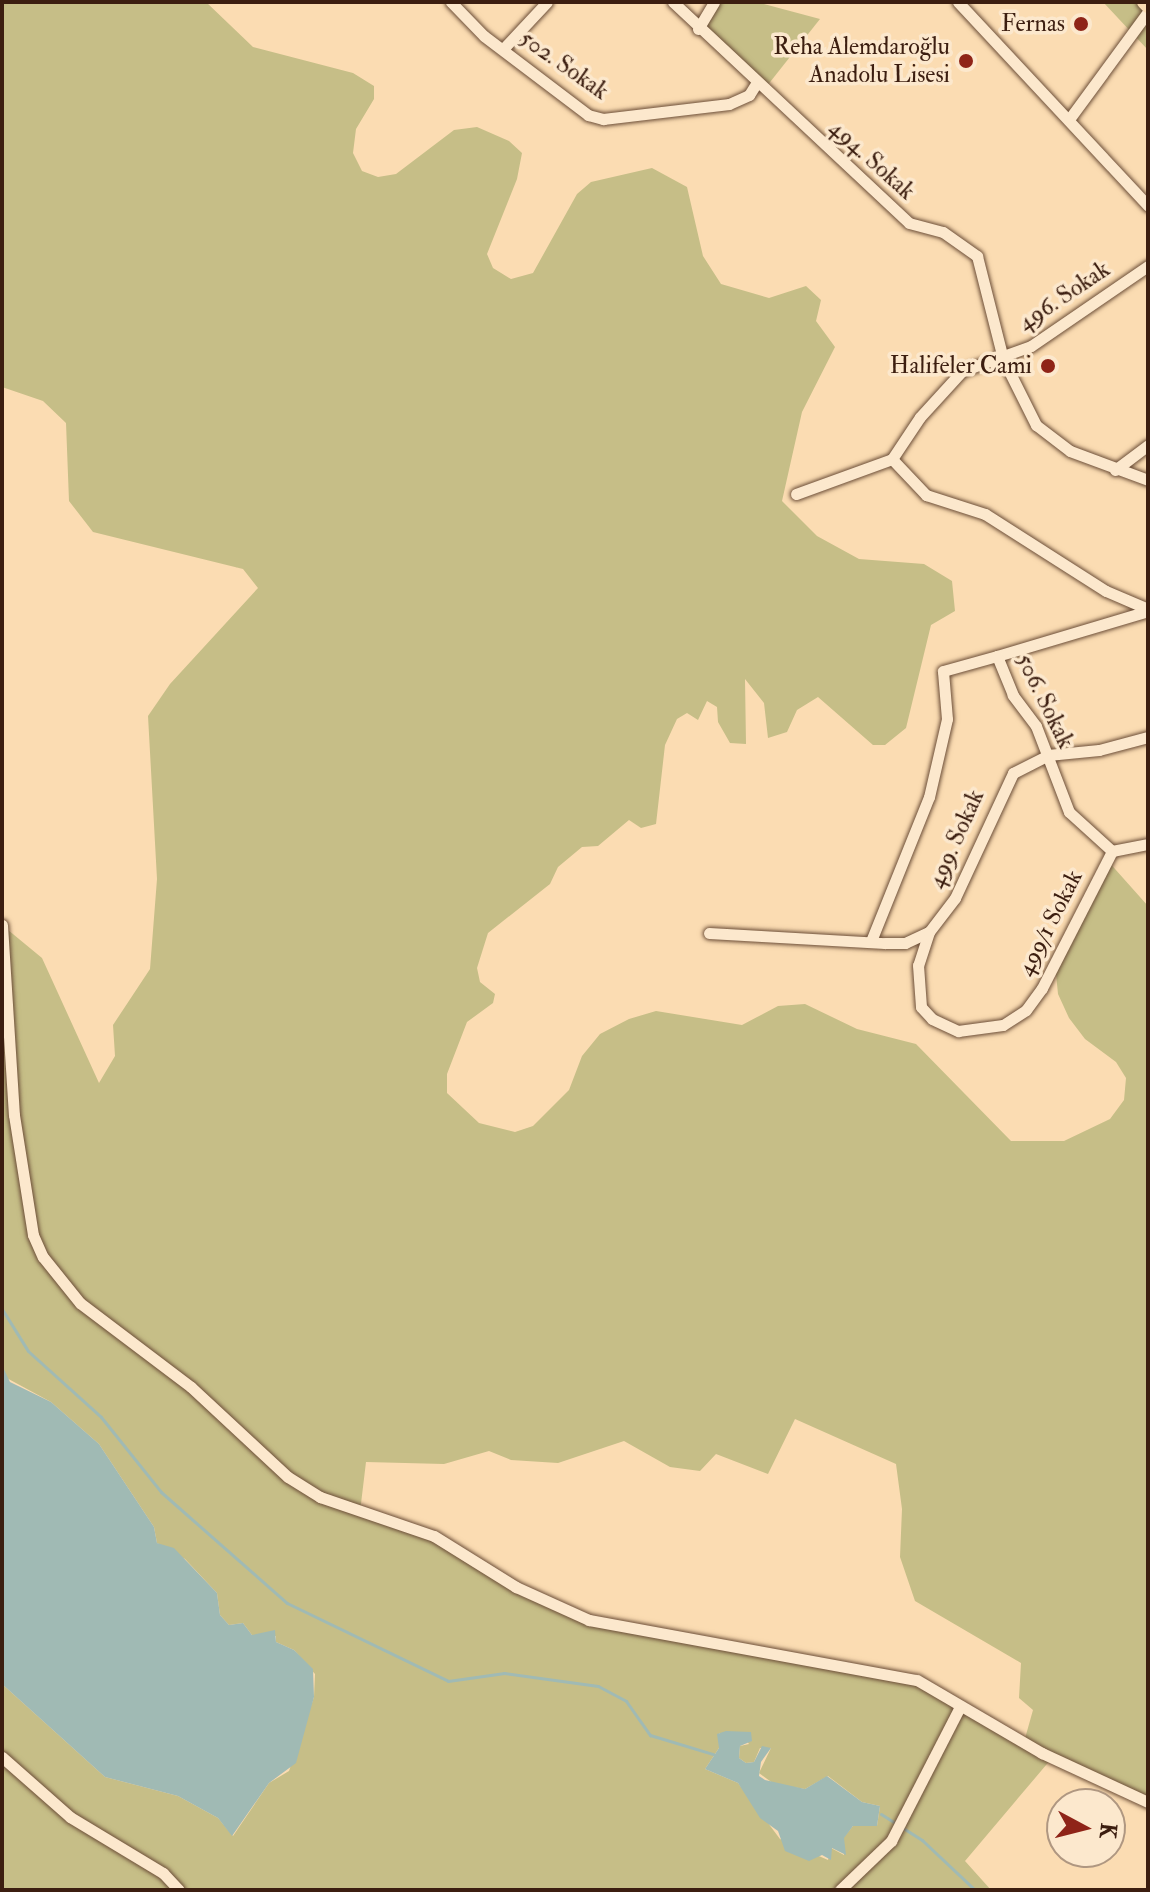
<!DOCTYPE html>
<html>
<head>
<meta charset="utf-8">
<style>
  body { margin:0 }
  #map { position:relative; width:1150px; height:1892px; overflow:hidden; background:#fbdcb2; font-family:"IM FELL Double Pica",serif }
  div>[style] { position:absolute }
  .green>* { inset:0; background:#c6be87 }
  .water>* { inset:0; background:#a0bab4 }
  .stream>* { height:3px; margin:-1.5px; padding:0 1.5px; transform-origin:1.5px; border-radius:1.5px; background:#a0bab4 }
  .roads { filter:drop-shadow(0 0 2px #6c4e38) drop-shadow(0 0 2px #6c4e38) }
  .minor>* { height:11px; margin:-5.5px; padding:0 5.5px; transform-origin:5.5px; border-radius:5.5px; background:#fce8cd }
  .major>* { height:14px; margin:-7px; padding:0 7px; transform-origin:7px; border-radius:7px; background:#fbdcb2 }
  .dots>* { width:22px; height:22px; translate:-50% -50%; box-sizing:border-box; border:4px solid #fce8cd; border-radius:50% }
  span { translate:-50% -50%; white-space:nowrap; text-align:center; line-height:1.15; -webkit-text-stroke:7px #fce8cd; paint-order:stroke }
  .poi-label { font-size:24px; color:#3c1e10 }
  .right { translate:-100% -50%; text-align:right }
  .street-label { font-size:24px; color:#3c1e10 }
  .frame { position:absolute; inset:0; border:4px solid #3c1e10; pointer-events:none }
  .north { position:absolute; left:1046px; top:1788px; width:80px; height:80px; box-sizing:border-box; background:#fce8cd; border:2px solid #af9781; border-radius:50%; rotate:97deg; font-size:22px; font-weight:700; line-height:32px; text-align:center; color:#3c1e10 }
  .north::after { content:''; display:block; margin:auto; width:28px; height:36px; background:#8f2418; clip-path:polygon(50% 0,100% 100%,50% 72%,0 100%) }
</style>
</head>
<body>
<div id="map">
  <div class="green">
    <i style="clip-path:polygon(evenodd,2px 2px,206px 2px,253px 47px,353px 73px,374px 86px,374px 99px,356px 129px,353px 153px,362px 171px,378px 177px,396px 174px,454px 130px,477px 127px,509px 141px,522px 153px,517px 179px,487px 254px,493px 268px,511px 279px,533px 273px,577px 194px,591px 182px,652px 168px,687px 187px,703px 256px,721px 284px,769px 298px,806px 286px,821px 300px,816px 321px,835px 347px,802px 412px,782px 501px,817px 536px,859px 559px,924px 564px,952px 581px,955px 611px,931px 625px,906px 728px,885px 745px,873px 745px,818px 697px,797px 710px,787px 732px,768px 738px,764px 703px,745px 679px,746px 744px,730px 743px,718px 722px,717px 707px,707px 701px,698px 720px,687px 713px,677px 719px,665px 745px,656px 824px,641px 828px,629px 820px,598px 846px,582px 847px,558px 867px,550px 884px,488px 933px,477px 968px,480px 982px,495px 994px,493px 1003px,467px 1022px,447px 1074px,447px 1093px,479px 1123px,515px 1132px,533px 1126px,569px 1090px,582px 1056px,600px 1034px,629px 1019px,656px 1011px,742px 1025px,778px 1006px,805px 1004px,857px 1029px,916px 1044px,1011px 1141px,1064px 1141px,1110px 1119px,1124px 1100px,1126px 1078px,1116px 1062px,1085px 1039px,1069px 1018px,1058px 994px,1055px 964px,1107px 860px,1148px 906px,1148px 1802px,1052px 1758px,965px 1861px,991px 1890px,2px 1890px,2px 1684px,105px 1777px,178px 1796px,218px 1818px,233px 1836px,269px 1783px,289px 1771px,314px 1697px,315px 1674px,294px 1650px,276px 1642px,276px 1636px,252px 1635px,243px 1623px,229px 1625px,220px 1615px,217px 1593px,185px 1559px,157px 1543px,154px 1527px,99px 1444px,51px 1402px,3px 1376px,2px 925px,42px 958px,99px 1083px,115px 1056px,113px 1025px,150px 969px,157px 879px,148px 716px,170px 684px,258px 588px,243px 569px,93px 532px,69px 501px,66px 423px,43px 401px,2px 387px,2px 2px,795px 1419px,896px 1464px,902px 1509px,900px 1557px,915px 1601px,1021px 1663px,1019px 1698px,1033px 1710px,1024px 1742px,917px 1680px,561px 1611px,434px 1536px,360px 1512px,366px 1462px,444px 1464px,489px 1451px,511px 1460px,558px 1463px,624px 1441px,670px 1467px,700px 1471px,716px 1454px,768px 1474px,795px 1419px,2px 2px,719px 1733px,741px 1733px,749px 1744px,740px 1746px,739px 1758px,746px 1763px,754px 1762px,760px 1748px,771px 1748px,759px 1773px,774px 1784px,805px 1789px,828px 1776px,862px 1802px,880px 1806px,877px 1826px,853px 1826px,844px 1837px,844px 1855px,831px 1848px,828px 1860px,780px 1839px,738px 1783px,705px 1769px,719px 1748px,719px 1733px)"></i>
    <i style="clip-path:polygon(714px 2px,756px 2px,820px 19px,763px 91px,698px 29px)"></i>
    <i style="clip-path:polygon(1103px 2px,1144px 2px,1148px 50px,1132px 33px)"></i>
  </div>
  <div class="water">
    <i style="clip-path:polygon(2px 1365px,10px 1382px,51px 1402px,99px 1444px,154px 1527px,157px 1543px,174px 1548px,217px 1593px,220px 1615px,229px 1625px,243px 1623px,252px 1635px,275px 1630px,276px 1642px,294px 1650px,313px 1669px,314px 1697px,296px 1763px,269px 1783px,232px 1836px,218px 1818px,178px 1796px,105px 1777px,2px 1684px)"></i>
    <i style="clip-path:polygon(726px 1731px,751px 1732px,752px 1741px,740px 1746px,739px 1758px,746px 1763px,754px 1762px,762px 1746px,771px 1748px,761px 1762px,759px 1776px,765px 1780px,805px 1789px,827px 1776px,862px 1802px,880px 1806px,877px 1826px,853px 1826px,844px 1838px,846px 1855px,832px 1848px,831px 1860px,822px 1855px,809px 1861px,785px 1851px,778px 1831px,760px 1818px,738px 1783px,705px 1769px,719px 1748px,717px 1734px)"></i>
  </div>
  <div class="stream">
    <i style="left:2px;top:1309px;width:49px;rotate:58.2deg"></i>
    <i style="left:28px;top:1351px;width:98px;rotate:42.1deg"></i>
    <i style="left:101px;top:1417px;width:96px;rotate:51.3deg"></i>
    <i style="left:161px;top:1492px;width:168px;rotate:41.4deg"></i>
    <i style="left:287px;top:1603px;width:179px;rotate:25.8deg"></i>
    <i style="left:448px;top:1681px;width:57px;rotate:-8.1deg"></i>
    <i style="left:504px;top:1673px;width:95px;rotate:7.9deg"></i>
    <i style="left:598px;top:1686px;width:32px;rotate:28deg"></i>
    <i style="left:626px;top:1701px;width:42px;rotate:54.8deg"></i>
    <i style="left:650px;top:1735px;width:66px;rotate:16.8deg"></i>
    <i style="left:881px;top:1814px;width:49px;rotate:32.4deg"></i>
    <i style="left:922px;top:1840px;width:73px;rotate:43.3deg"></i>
  </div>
  <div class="roads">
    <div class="minor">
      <i style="left:451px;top:2px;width:47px;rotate:45.9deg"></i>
      <i style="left:484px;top:36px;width:131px;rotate:37.2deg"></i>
      <i style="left:588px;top:115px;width:16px;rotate:15deg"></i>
      <i style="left:603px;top:119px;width:127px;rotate:-6.8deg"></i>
      <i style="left:729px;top:104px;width:22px;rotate:-24deg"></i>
      <i style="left:749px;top:95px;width:13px;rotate:-58deg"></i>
      <i style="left:673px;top:2px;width:323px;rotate:43.1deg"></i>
      <i style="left:909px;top:223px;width:35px;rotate:15deg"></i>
      <i style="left:943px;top:232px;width:42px;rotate:35.2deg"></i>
      <i style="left:977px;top:256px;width:106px;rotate:75.8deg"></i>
      <i style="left:1003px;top:359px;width:74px;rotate:63.4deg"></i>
      <i style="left:1036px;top:425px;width:43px;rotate:37.4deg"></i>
      <i style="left:1070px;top:451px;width:83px;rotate:20.4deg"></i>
      <i style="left:958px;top:2px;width:279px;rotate:47deg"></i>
      <i style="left:698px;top:29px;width:31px;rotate:-59deg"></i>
      <i style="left:503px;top:49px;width:64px;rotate:-46.9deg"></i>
      <i style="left:1070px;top:118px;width:132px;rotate:-53.7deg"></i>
      <i style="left:892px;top:459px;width:50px;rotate:46.6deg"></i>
      <i style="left:926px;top:495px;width:62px;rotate:17.9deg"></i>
      <i style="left:985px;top:514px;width:143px;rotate:32.5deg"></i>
      <i style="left:1106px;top:591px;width:46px;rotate:23.2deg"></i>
      <i style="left:1115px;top:470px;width:41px;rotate:-37.1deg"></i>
      <i style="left:796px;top:494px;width:102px;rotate:-20deg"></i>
      <i style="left:892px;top:459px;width:50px;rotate:-56.3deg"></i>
      <i style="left:920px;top:417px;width:62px;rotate:-47.6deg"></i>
      <i style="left:962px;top:371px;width:73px;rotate:-19.9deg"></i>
      <i style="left:1031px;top:346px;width:142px;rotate:-34.4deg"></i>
      <i style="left:1112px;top:851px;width:58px;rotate:-137.8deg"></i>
      <i style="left:1069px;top:812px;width:92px;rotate:-111deg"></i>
      <i style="left:1036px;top:726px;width:39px;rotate:-127deg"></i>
      <i style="left:1013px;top:695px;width:42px;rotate:-112.3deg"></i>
      <i style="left:997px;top:656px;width:158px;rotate:-16.6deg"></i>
      <i style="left:1112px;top:851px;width:37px;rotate:-11deg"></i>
      <i style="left:2px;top:925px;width:190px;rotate:86.4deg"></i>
      <i style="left:14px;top:1115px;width:121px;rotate:81deg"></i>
      <i style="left:33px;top:1235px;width:24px;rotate:66deg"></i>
      <i style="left:43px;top:1257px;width:59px;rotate:51.2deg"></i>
      <i style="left:80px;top:1303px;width:139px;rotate:37.1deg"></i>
      <i style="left:191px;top:1387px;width:132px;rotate:42.9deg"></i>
      <i style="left:288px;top:1477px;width:38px;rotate:32deg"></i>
      <i style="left:320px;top:1497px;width:120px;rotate:18.9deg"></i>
      <i style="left:434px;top:1536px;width:97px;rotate:31.9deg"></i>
      <i style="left:516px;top:1587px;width:80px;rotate:24.3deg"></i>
      <i style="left:589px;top:1620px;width:333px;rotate:10.4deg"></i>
      <i style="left:917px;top:1680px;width:145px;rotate:30.3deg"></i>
      <i style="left:1042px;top:1753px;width:117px;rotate:24.8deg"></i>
      <i style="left:929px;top:932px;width:35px;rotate:108deg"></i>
      <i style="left:918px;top:965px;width:42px;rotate:85.9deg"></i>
      <i style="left:921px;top:1007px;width:16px;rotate:47deg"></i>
      <i style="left:932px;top:1019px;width:29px;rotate:25deg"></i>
      <i style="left:958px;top:1031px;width:45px;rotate:-7.6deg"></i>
      <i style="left:1003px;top:1025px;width:27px;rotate:-33deg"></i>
      <i style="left:1026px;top:1010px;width:27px;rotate:-54deg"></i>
      <i style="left:1042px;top:988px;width:154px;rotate:-62.9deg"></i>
      <i style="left:709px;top:933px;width:176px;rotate:3.3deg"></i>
      <i style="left:885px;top:943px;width:20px"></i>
      <i style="left:905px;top:943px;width:26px;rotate:-25deg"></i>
      <i style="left:929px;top:932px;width:43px;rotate:-52.6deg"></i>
      <i style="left:955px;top:898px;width:138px;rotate:-65.1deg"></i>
      <i style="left:1013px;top:773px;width:39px;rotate:-27deg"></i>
      <i style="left:1048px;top:755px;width:51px;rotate:-5.6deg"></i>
      <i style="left:1099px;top:750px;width:51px;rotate:-14.9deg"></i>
      <i style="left:871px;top:941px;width:155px;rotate:-68.1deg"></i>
      <i style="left:929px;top:797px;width:80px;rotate:-77deg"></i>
      <i style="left:947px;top:719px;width:48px;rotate:-94.8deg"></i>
      <i style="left:943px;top:671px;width:56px;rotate:-15.5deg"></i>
      <i style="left:2px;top:1757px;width:91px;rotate:41.4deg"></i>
      <i style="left:70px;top:1817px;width:109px;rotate:31.1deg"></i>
      <i style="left:163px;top:1873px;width:23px;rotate:47deg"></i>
      <i style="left:840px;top:1890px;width:71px;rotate:-43.9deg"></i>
      <i style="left:891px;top:1841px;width:151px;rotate:-62.8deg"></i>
    </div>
    <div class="major">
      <i style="left:1144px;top:2px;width:6px;rotate:45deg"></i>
    </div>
  </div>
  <div class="dots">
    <i style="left:1081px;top:24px;background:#8f2418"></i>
    <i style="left:966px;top:61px;background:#8f2418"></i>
    <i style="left:1048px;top:366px;background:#8f2418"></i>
  </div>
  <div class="poi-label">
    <span class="right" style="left:1065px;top:24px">Fernas</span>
    <span class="right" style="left:950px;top:61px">Reha Alemdaroğlu<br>Anadolu Lisesi</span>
    <span class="right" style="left:1032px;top:366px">Halifeler Cami</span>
  </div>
  <div class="street-label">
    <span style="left:564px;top:65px;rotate:35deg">502. Sokak</span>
    <span style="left:872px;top:160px;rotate:42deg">494. Sokak</span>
    <span style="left:1064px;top:296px;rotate:-34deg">496. Sokak</span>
    <span style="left:1045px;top:701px;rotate:64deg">506. Sokak</span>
    <span style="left:956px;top:839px;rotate:-66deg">499. Sokak</span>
    <span style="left:1050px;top:923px;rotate:-63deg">499/1 Sokak</span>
  </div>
  <div class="frame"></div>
  <div class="north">K</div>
</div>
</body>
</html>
